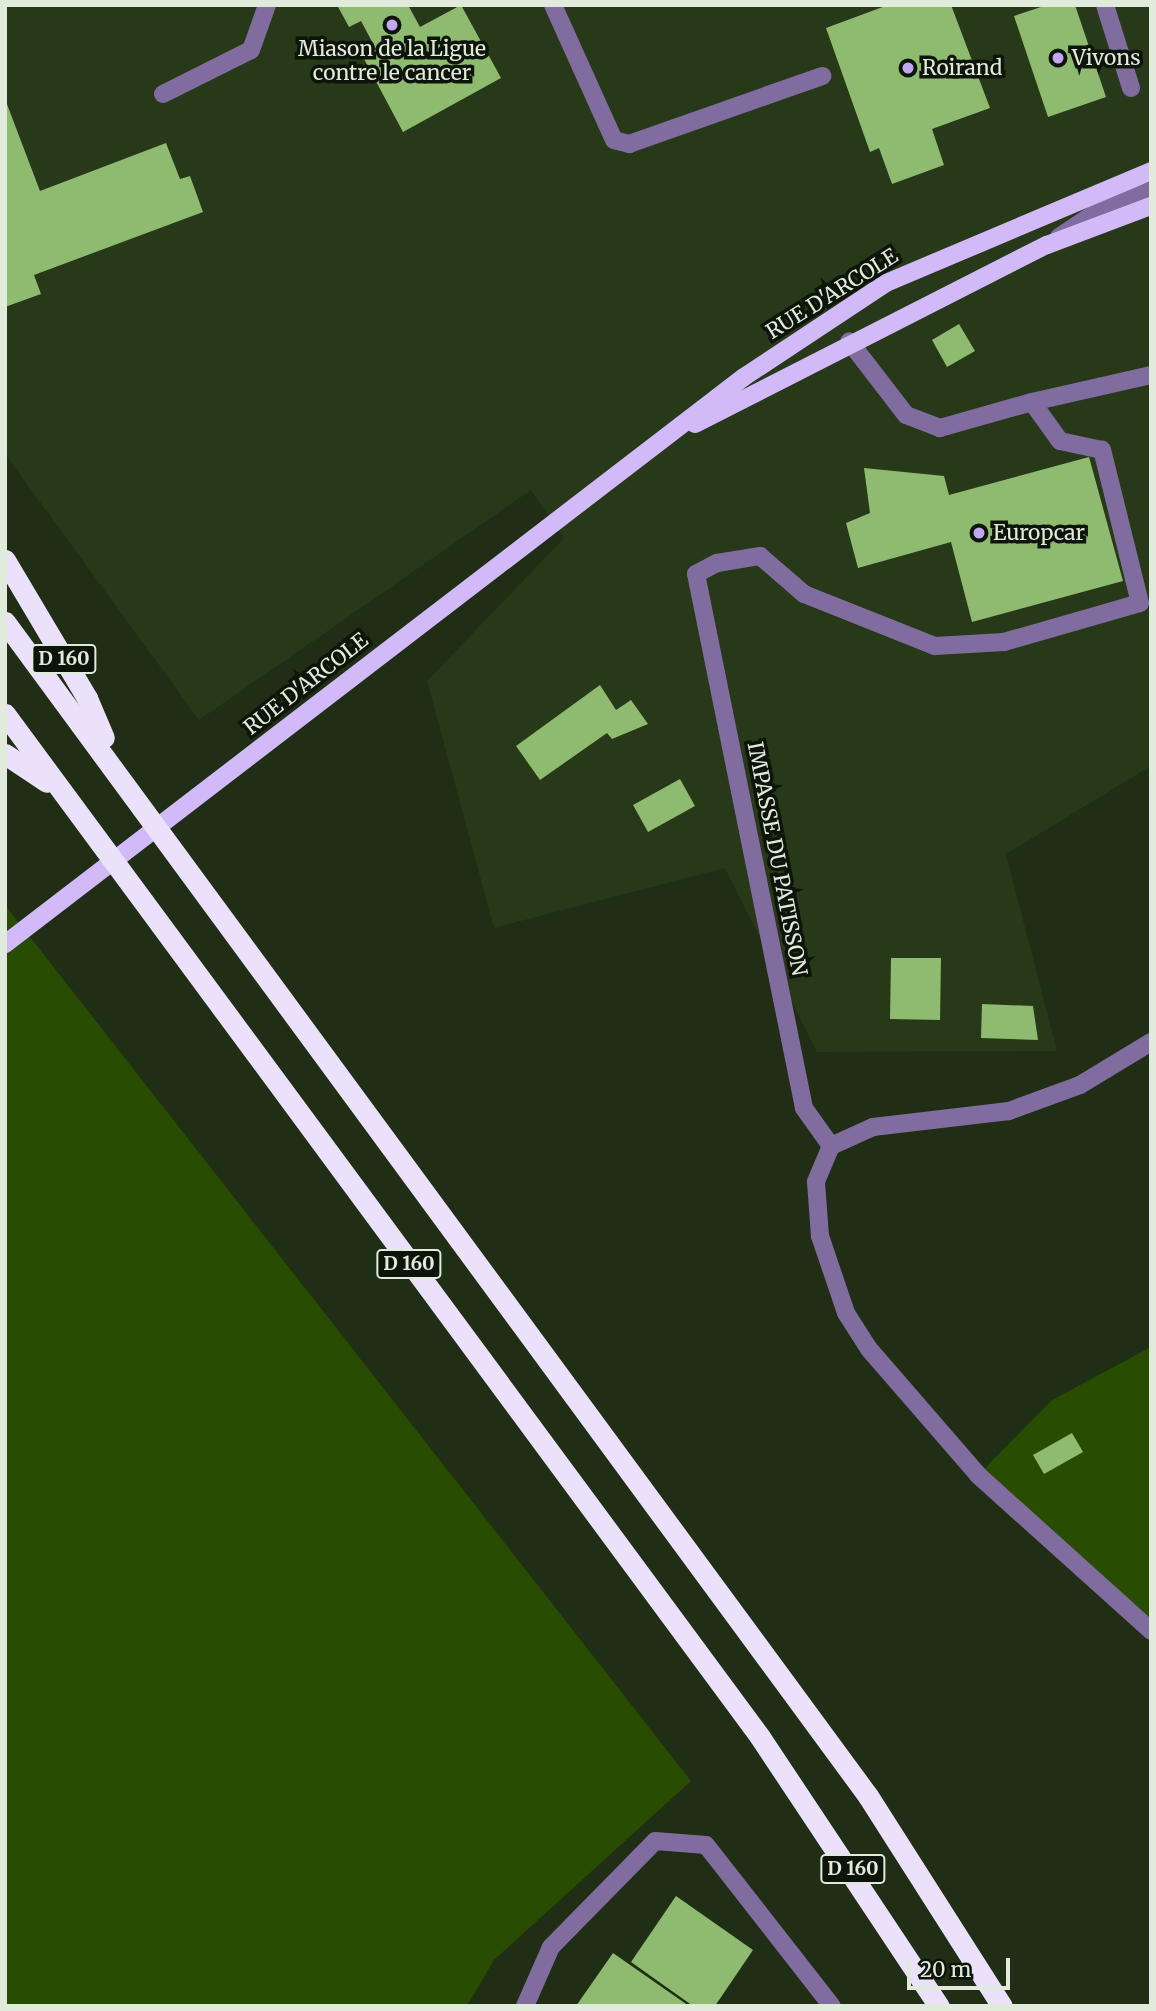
<!DOCTYPE html>
<html>
<head>
<meta charset="utf-8">
<style>
  body { margin:0 }
  #map { position:relative; width:1156px; height:2011px; overflow:hidden; background:#1f2e14; font-family:Merriweather,serif }
  div>[style] { position:absolute }
  .built>* { inset:0; background:#273919 }
  .green>* { inset:0; background:#294d00 }
  .building>* { inset:0; background:#8ebb6f }
  .minor>* { height:18px; margin:-9px; padding:0 9px; transform-origin:9px; border-radius:9px; background:#806c9f }
  .major>* { height:18px; margin:-9px; padding:0 9px; transform-origin:9px; border-radius:9px; background:#d2baf8 }
  .highway>* { height:21px; margin:-10.5px; padding:0 10.5px; transform-origin:10.5px; border-radius:10.5px; background:#ebe1fa }
  .dots>* { width:19px; height:19px; translate:-50% -50%; box-sizing:border-box; border:4px solid #0d1409; border-radius:50% }
  span { translate:-50% -50%; white-space:nowrap; text-align:center; line-height:1.15; -webkit-text-stroke:7px #0d1409; paint-order:stroke }
  .shield-label span { padding:2px 5px; background:#0d1409; border:2px solid; border-radius:5px; -webkit-text-stroke-width:0 }
  .shield-label { font-size:19px; color:#e1ebdb; font-weight:700 }
  .poi-label { font-size:21px; color:#e1ebdb }
  .left { translate:0 -50%; text-align:left }
  .street-label { font-size:21px; color:#e1ebdb }
  .frame { position:absolute; inset:0; border:7px solid #e1ebdb; pointer-events:none }
  .scale { position:absolute; left:907px; top:1958px; width:103px; height:32px; box-sizing:border-box; border:4px solid #e1ebdb; border-top:0; padding-left:9px; font-size:21px; line-height:24px; white-space:nowrap; color:#e1ebdb; -webkit-text-stroke:5px #0d1409; paint-order:stroke }
</style>
</head>
<body>
<div id="map">
  <div class="built">
    <i style="clip-path:polygon(5px 5px,1151px 5px,1151px 766px,1006px 854px,1057px 1051px,817px 1052px,725px 868px,494px 928px,427px 681px,564px 538px,531px 490px,199px 720px,5px 454px)"></i>
  </div>
  <div class="green">
    <i style="clip-path:polygon(5px 905px,691px 1781px,494px 1960px,467px 2006px,5px 2006px)"></i>
    <i style="clip-path:polygon(1151px 1347px,1151px 1620px,978px 1475px,1052px 1400px)"></i>
  </div>
  <div class="building">
    <i style="clip-path:polygon(337px 5px,408px 5px,420px 27px,461px 5px,501px 78px,403px 132px,363px 57px,376px 49px,361px 21px,349px 27px)"></i>
    <i style="clip-path:polygon(888px 5px,951px 5px,990px 108px,932px 129px,944px 165px,892px 184px,879px 148px,870px 152px,826px 28px)"></i>
    <i style="clip-path:polygon(1047px 5px,1075px 5px,1106px 97px,1048px 117px,1014px 16px)"></i>
    <i style="clip-path:polygon(5px 99px,40px 191px,166px 143px,180px 179px,190px 176px,203px 212px,34px 275px,41px 294px,5px 307px)"></i>
    <i style="clip-path:polygon(959px 324px,975px 351px,947px 367px,932px 340px)"></i>
    <i style="clip-path:polygon(1089px 457px,1123px 581px,972px 622px,951px 542px,858px 568px,846px 523px,870px 513px,864px 468px,944px 476px,949px 495px)"></i>
    <i style="clip-path:polygon(600px 685px,616px 710px,631px 700px,648px 724px,612px 739px,607px 733px,540px 780px,516px 746px)"></i>
    <i style="clip-path:polygon(680px 779px,695px 806px,648px 832px,633px 805px)"></i>
    <i style="clip-path:polygon(891px 958px,941px 958px,940px 1020px,890px 1019px)"></i>
    <i style="clip-path:polygon(982px 1004px,1033px 1006px,1038px 1040px,981px 1038px)"></i>
    <i style="clip-path:polygon(1072px 1433px,1083px 1452px,1044px 1474px,1033px 1455px)"></i>
    <i style="clip-path:polygon(676px 1896px,753px 1950px,715px 2006px,693px 2006px,631px 1962px)"></i>
    <i style="clip-path:polygon(613px 1953px,689px 2006px,576px 2006px)"></i>
  </div>
  <div class="minor">
    <i style="left:553px;top:5px;width:148px;rotate:65.7deg"></i>
    <i style="left:614px;top:140px;width:16px;rotate:15deg"></i>
    <i style="left:629px;top:144px;width:205px;rotate:-19.4deg"></i>
    <i style="left:1105px;top:5px;width:87px;rotate:72.6deg"></i>
    <i style="left:163px;top:94px;width:98px;rotate:-26.6deg"></i>
    <i style="left:251px;top:50px;width:48px;rotate:-70.4deg"></i>
    <i style="left:1059px;top:237px;width:54px;rotate:-33.7deg"></i>
    <i style="left:1104px;top:207px;width:50px;rotate:-18.8deg"></i>
    <i style="left:1032px;top:402px;width:122px;rotate:-12.8deg"></i>
    <i style="left:1151px;top:1042px;width:83px;rotate:148.8deg"></i>
    <i style="left:1080px;top:1085px;width:76px;rotate:159.9deg"></i>
    <i style="left:1009px;top:1111px;width:137px;rotate:173.3deg"></i>
    <i style="left:873px;top:1127px;width:46px;rotate:155.7deg"></i>
    <i style="left:831px;top:1146px;width:39px;rotate:113deg"></i>
    <i style="left:816px;top:1182px;width:54px;rotate:85.8deg"></i>
    <i style="left:820px;top:1236px;width:81px;rotate:71.3deg"></i>
    <i style="left:846px;top:1313px;width:43px;rotate:57.4deg"></i>
    <i style="left:869px;top:1349px;width:167px;rotate:49.1deg"></i>
    <i style="left:978px;top:1475px;width:233px;rotate:42deg"></i>
    <i style="left:831px;top:1146px;width:47px;rotate:-125.4deg"></i>
    <i style="left:804px;top:1108px;width:545px;rotate:-101.43deg"></i>
    <i style="left:696px;top:574px;width:24px;rotate:-28deg"></i>
    <i style="left:717px;top:563px;width:44px;rotate:-9.2deg"></i>
    <i style="left:760px;top:556px;width:58px;rotate:40.8deg"></i>
    <i style="left:804px;top:594px;width:141px;rotate:21.7deg"></i>
    <i style="left:935px;top:646px;width:69px;rotate:-3.3deg"></i>
    <i style="left:1004px;top:642px;width:141px;rotate:-16deg"></i>
    <i style="left:1140px;top:603px;width:158px;rotate:-103.9deg"></i>
    <i style="left:1102px;top:450px;width:43px;rotate:-167.9deg"></i>
    <i style="left:1060px;top:441px;width:48px;rotate:-125.7deg"></i>
    <i style="left:1032px;top:402px;width:96px;rotate:164.2deg"></i>
    <i style="left:940px;top:428px;width:36px;rotate:-159deg"></i>
    <i style="left:906px;top:415px;width:93px;rotate:-127.6deg"></i>
    <i style="left:525px;top:2006px;width:64px;rotate:-66.2deg"></i>
    <i style="left:551px;top:1947px;width:148px;rotate:-45.5deg"></i>
    <i style="left:655px;top:1841px;width:51px;rotate:4.5deg"></i>
    <i style="left:706px;top:1845px;width:204px;rotate:52deg"></i>
  </div>
  <div class="major">
    <i style="left:695px;top:424px;width:395px;rotate:-27deg"></i>
    <i style="left:1047px;top:245px;width:111px;rotate:-20.6deg"></i>
    <i style="left:5px;top:944px;width:931px;rotate:-37.5deg"></i>
    <i style="left:744px;top:377px;width:170px;rotate:-33.5deg"></i>
    <i style="left:886px;top:283px;width:288px;rotate:-22.9deg"></i>
  </div>
  <div class="highway">
    <i style="left:5px;top:560px;width:161px;rotate:59.3deg"></i>
    <i style="left:87px;top:698px;width:43px;rotate:67deg"></i>
    <i style="left:5px;top:622px;width:1457px;rotate:53.68deg"></i>
    <i style="left:868px;top:1796px;width:249px;rotate:57.5deg"></i>
    <i style="left:5px;top:714px;width:1271px;rotate:53.57deg"></i>
    <i style="left:760px;top:1737px;width:323px;rotate:56.4deg"></i>
    <i style="left:5px;top:754px;width:50px;rotate:33.7deg"></i>
  </div>
  <div class="dots">
    <i style="left:392px;top:25px;background:#c4a7f1"></i>
    <i style="left:1058px;top:58px;background:#c4a7f1"></i>
    <i style="left:908px;top:68px;background:#c4a7f1"></i>
    <i style="left:979px;top:533px;background:#c4a7f1"></i>
  </div>
  <div class="shield-label">
    <span style="left:64px;top:659px">D 160</span>
    <span style="left:409px;top:1264px">D 160</span>
    <span style="left:853px;top:1869px">D 160</span>
  </div>
  <div class="poi-label">
    <span style="left:392px;top:61px">Miason de la Ligue<br>contre le cancer</span>
    <span class="left" style="left:1072px;top:58px">Vivons</span>
    <span class="left" style="left:922px;top:68px">Roirand</span>
    <span class="left" style="left:993px;top:533px">Europcar</span>
  </div>
  <div class="street-label">
    <span style="left:832px;top:294px;rotate:-32deg">RUE D'ARCOLE</span>
    <span style="left:306px;top:684px;rotate:-38deg">RUE D'ARCOLE</span>
    <span style="left:777px;top:859px;rotate:79deg">IMPASSE DU PATISSON</span>
  </div>
  <div class="frame"></div>
  <div class="scale">20 m</div>
</div>
</body>
</html>
